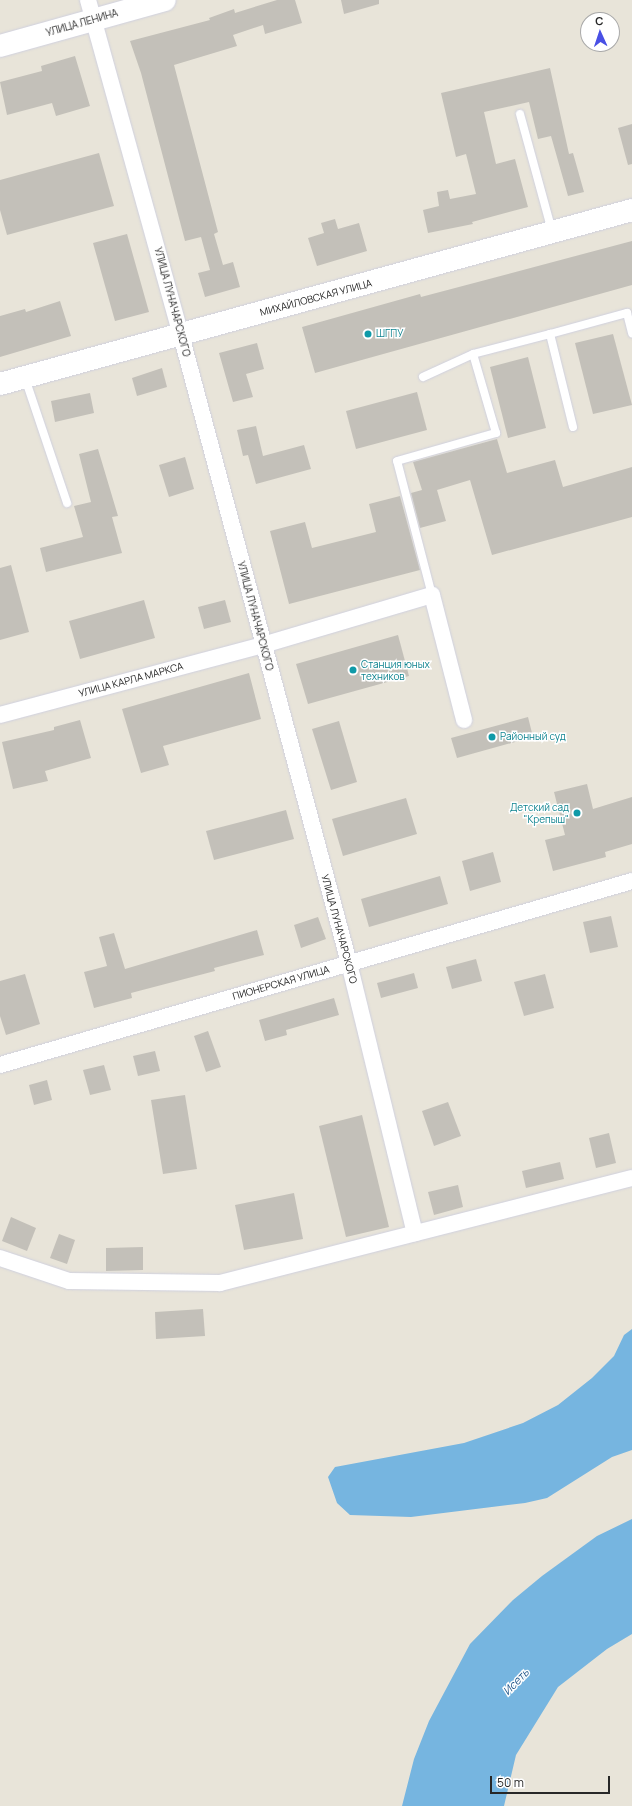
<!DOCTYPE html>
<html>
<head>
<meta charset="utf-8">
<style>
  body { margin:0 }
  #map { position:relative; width:632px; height:1806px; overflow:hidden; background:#e8e4d9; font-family:Manrope,sans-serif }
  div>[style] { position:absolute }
  .water>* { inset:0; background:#76b5e0 }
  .building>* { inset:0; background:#c3c0b9 }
  .roads { filter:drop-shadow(0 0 1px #cfd0de) drop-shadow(0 0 1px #cfd0de) }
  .lane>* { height:8px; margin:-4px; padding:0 4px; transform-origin:4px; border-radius:4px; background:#fff }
  .street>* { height:16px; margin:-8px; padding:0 8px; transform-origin:8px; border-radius:8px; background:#fff }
  .secondary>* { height:22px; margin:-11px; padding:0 11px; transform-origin:11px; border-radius:11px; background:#fff }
  .dots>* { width:11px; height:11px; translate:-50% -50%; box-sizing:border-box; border:2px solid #fff; border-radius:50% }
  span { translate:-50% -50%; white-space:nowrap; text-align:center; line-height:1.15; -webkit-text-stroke:3px #fff; paint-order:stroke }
  .street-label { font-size:10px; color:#272727 }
  .culture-label { font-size:10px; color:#0d838f }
  .left { translate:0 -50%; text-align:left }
  .right { translate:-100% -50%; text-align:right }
  .water-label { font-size:11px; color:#1b5287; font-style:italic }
  .north { position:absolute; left:580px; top:12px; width:40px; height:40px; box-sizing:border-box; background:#fff; border:1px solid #a9a9a9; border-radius:50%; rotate:357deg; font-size:11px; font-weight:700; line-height:16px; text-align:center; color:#272727 }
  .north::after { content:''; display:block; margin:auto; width:14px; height:18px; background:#4950e5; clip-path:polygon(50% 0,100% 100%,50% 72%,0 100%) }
  .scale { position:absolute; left:490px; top:1776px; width:120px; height:18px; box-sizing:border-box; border:2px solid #272727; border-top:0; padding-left:5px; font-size:12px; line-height:14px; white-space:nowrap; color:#272727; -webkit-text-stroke:3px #fff; paint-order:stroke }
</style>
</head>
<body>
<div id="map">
  <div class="water">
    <i style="clip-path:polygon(632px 1329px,632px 1450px,612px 1457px,547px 1498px,525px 1503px,411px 1517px,350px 1515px,337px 1503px,328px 1477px,335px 1467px,464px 1443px,523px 1423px,558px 1405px,592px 1378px,614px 1356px,624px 1335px)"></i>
    <i style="clip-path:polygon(632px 1519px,632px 1634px,607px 1649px,558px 1687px,516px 1755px,504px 1806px,402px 1806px,414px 1759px,429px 1721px,470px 1644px,513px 1600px,542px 1576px,597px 1536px)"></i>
  </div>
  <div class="building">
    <i style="clip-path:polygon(277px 0,295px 0,302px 23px,265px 34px,263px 25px,233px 35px,237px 46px,174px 65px,218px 232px,214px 234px,223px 265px,233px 262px,240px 287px,205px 297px,198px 273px,210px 270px,201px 237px,185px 241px,141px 73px,130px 41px,210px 20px,209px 18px,234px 9px,235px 13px)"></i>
    <i style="clip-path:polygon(341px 0,379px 0,379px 4px,344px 14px)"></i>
    <i style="clip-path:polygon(75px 56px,90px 106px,56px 116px,52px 103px,7px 115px,0 82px,42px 71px,41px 66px)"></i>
    <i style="clip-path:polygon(550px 68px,569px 154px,573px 153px,584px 192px,568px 196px,551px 136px,538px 139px,529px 102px,484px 112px,496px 164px,515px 159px,528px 207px,472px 222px,473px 224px,428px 233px,423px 210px,439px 206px,437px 192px,448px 190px,450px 199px,476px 194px,466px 154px,456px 157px,441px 93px)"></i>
    <i style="clip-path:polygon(632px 124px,632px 164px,628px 165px,618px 128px)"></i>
    <i style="clip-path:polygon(99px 153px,114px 206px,7px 235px,0 210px,0 180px)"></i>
    <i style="clip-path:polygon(335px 219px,338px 229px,359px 223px,367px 251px,317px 266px,308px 238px,324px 233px,321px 223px)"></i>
    <i style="clip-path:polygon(127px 234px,149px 312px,115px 321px,93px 243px)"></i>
    <i style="clip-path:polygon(632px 241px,632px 285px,315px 373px,302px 327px,420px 294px,421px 297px)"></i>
    <i style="clip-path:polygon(60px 301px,71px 336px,0 357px,0 316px,25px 309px,26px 312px)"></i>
    <i style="clip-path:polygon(613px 334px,632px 405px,593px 414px,575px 343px)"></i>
    <i style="clip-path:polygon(257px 343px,264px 369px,246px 374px,253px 397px,233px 402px,219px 353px)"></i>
    <i style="clip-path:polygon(528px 357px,546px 428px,508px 438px,490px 367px)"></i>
    <i style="clip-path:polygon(162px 368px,167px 387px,137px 396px,132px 378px)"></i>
    <i style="clip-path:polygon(417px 392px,427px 430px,356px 449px,346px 411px)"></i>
    <i style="clip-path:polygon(90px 393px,94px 413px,55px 422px,51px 401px)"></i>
    <i style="clip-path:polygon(256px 426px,263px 456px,304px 445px,311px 469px,256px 484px,248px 455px,243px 456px,237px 430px)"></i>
    <i style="clip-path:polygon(497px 439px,507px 473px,555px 460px,563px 487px,632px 467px,632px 517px,492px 555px,470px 480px,437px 490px,446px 521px,420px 528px,411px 493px,422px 490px,413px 462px)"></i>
    <i style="clip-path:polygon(98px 449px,118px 516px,112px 517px,122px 553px,46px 572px,40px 548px,83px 537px,74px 506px,91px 502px,79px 454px)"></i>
    <i style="clip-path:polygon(185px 457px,194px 489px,169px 497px,159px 465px)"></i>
    <i style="clip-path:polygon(400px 496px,420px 570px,289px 604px,270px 531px,305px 522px,312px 548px,376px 532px,369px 504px)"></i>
    <i style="clip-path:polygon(11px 565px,29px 632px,0 640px,0 568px)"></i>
    <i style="clip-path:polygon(144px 600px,155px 638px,80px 659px,69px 621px)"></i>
    <i style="clip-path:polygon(225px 600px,231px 622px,204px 629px,198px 607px)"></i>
    <i style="clip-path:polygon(398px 635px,409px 676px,308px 704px,296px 664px)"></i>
    <i style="clip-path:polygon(249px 673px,261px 719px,163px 746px,169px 765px,141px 773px,122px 709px)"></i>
    <i style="clip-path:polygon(528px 717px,533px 737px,457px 758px,451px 738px)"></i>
    <i style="clip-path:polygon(80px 720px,91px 758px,45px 771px,48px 781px,13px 789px,2px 742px,54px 730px,54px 727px)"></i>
    <i style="clip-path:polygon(339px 721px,357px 782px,331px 790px,312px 729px)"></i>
    <i style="clip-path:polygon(587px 784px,593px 809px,632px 797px,632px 844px,605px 852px,606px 857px,553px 871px,545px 840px,565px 835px,554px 792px)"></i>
    <i style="clip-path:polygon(406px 798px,417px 834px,343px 856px,332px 819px)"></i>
    <i style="clip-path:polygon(286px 810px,294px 839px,214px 860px,206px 831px)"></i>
    <i style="clip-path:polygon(493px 852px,501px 882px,470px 891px,462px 861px)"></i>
    <i style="clip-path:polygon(440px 876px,448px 904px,369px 927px,361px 899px)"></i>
    <i style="clip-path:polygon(611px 916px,618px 947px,590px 953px,583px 922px)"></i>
    <i style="clip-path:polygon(318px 917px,326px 939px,301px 948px,294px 925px)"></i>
    <i style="clip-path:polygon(257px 930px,264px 955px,214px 968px,215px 971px,131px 993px,132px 998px,94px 1008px,84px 972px,107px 966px,99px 937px,114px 933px,125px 969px)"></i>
    <i style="clip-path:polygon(476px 959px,482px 981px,452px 989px,446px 967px)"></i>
    <i style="clip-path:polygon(414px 973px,418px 988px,381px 998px,377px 983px)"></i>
    <i style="clip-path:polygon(25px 974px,40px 1024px,6px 1035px,0 1016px,0 981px)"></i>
    <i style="clip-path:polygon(545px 974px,554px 1008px,524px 1016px,514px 982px)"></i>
    <i style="clip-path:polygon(334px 998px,339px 1015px,286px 1030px,287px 1035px,265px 1041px,259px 1020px)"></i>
    <i style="clip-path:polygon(208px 1031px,221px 1067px,206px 1072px,194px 1036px)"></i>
    <i style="clip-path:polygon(155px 1051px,160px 1071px,138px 1076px,133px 1056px)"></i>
    <i style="clip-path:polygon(104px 1065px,111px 1090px,90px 1095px,83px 1070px)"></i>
    <i style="clip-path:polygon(47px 1080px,52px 1100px,34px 1105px,29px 1085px)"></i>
    <i style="clip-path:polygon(185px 1095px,197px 1169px,163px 1174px,151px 1100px)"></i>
    <i style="clip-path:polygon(448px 1102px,461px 1136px,434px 1146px,422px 1111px)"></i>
    <i style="clip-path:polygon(362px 1115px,389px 1227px,346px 1237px,319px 1126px)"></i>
    <i style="clip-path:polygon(609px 1133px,616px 1163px,596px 1168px,589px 1138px)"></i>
    <i style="clip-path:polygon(560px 1162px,564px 1179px,526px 1188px,522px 1171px)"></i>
    <i style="clip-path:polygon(458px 1185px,463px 1207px,434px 1215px,428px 1192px)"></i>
    <i style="clip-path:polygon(294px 1193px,303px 1239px,244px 1250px,235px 1205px)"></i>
    <i style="clip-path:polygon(11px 1217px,36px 1228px,27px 1251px,2px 1241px)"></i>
    <i style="clip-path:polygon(59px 1234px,75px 1240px,67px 1264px,50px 1258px)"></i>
    <i style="clip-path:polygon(143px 1247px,143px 1270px,106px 1271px,106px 1248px)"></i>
    <i style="clip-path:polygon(203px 1309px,205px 1336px,156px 1339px,155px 1312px)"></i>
  </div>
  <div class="roads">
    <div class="lane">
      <i style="left:520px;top:114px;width:121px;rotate:74.7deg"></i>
      <i style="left:423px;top:377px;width:55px;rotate:-24.7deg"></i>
      <i style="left:473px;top:354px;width:80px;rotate:-14.6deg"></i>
      <i style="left:25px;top:378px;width:132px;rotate:71.4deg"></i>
      <i style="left:573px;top:427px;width:96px;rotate:-103.9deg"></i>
      <i style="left:550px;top:334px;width:80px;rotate:-15.3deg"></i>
      <i style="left:627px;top:313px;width:21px;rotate:76deg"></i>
      <i style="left:432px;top:595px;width:138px;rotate:-104.6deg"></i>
      <i style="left:397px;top:461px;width:103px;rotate:-15.8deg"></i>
      <i style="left:496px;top:433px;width:82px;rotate:-106.2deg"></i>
    </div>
    <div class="street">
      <i style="left:88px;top:0;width:348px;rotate:74.5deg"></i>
      <i style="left:181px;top:335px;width:650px;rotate:75.02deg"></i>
      <i style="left:349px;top:963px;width:278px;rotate:76.3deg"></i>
      <i style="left:0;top:715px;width:272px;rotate:-14.9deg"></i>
      <i style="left:263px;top:645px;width:176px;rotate:-16.5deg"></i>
      <i style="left:432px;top:595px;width:129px;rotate:75.6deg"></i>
      <i style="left:0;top:1065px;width:658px;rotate:-16.23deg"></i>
      <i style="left:0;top:1258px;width:73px;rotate:18.4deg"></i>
      <i style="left:69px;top:1281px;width:151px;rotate:0.8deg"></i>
      <i style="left:220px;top:1283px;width:425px;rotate:-14.3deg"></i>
    </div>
    <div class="secondary">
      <i style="left:0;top:46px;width:171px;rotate:-15.6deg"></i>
      <i style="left:0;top:384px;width:656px;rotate:-15.39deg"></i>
    </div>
  </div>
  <div class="dots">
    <i style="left:368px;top:334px;background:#0f9aa8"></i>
    <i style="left:353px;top:670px;background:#0f9aa8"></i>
    <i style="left:492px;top:737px;background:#0f9aa8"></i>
    <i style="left:577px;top:813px;background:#0f9aa8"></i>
  </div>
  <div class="street-label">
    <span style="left:82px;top:23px;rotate:-16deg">УЛИЦА ЛЕНИНА</span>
    <span style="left:316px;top:298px;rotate:-15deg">МИХАЙЛОВСКАЯ УЛИЦА</span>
    <span style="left:172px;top:302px;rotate:75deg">УЛИЦА ЛУНАЧАРСКОГО</span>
    <span style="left:255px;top:616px;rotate:75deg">УЛИЦА ЛУНАЧАРСКОГО</span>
    <span style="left:131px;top:680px;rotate:-15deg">УЛИЦА КАРЛА МАРКСА</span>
    <span style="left:339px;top:929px;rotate:75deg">УЛИЦА ЛУНАЧАРСКОГО</span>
    <span style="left:281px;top:983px;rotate:-16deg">ПИОНЕРСКАЯ УЛИЦА</span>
  </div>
  <div class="culture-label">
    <span class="left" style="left:376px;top:334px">ШГПУ</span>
    <span class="left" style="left:361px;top:670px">Станция юных<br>техников</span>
    <span class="left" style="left:500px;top:737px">Районный суд</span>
    <span class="right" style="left:569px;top:813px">Детский сад<br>"Крепыш"</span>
  </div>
  <div class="water-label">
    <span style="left:516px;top:1682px;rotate:-46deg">Исеть</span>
  </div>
  <div class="north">С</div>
  <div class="scale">50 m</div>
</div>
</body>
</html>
